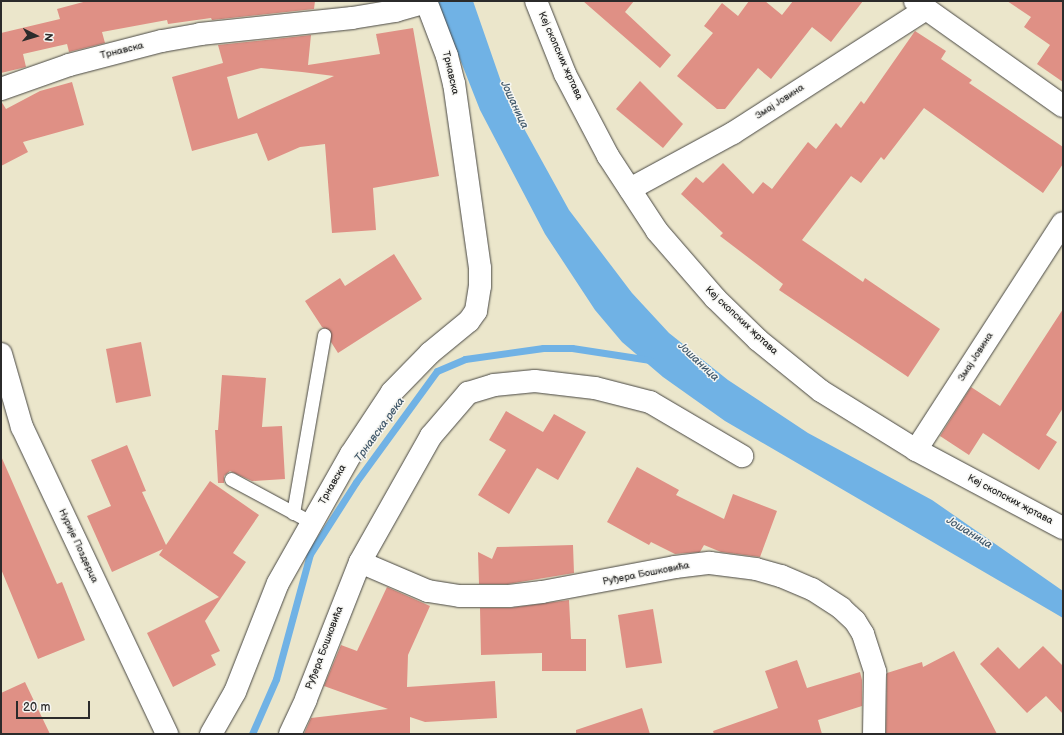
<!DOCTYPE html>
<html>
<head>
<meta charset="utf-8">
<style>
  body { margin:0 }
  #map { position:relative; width:1064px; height:735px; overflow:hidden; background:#ebe6cb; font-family:"Balsamiq Sans",sans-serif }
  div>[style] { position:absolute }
  .water>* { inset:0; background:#70b2e5 }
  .stream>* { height:7px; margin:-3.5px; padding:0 3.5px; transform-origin:3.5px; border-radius:3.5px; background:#70b2e5 }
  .building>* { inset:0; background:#df9085 }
  .roads { filter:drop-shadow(0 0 1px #484743) drop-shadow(0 0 1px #484743) }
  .service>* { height:13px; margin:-6.5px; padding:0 6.5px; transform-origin:6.5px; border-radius:6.5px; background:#fff }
  .minor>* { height:22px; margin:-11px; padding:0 11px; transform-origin:11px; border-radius:11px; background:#fff }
  .primary>* { height:22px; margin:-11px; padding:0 11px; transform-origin:11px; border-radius:11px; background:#fff }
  span { translate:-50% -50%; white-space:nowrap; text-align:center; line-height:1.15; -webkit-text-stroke:3px #f6f6f2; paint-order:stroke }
  .street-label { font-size:10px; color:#2b2b2b }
  .water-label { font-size:11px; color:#435a6c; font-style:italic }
  .frame { position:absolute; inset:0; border:2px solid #2b2b2b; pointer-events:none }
  .north { position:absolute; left:16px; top:16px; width:40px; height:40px; -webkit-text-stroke:3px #f6f6f2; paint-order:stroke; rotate:95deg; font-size:11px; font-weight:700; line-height:16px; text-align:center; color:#2b2b2b }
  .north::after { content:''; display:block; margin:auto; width:14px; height:18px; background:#2b2b2b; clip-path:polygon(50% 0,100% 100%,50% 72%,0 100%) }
  .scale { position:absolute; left:16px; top:701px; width:74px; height:18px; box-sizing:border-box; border:2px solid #2b2b2b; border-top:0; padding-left:5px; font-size:12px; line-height:14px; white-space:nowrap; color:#2b2b2b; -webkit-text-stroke:3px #f6f6f2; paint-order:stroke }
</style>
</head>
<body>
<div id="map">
  <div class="water">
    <i style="clip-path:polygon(437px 1px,473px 1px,506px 96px,569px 210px,632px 293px,669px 333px,728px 380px,808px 433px,932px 500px,1063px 591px,1063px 618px,725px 421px,663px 377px,622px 342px,595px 310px,545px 234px,480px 110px)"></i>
  </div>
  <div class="stream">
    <i style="left:252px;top:734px;width:60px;rotate:-66.4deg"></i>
    <i style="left:276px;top:679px;width:130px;rotate:-74.8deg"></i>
    <i style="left:310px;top:554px;width:85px;rotate:-57.4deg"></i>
    <i style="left:356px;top:482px;width:137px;rotate:-53.9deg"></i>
    <i style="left:437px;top:371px;width:30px;rotate:-23deg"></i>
    <i style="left:465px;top:359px;width:79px;rotate:-8deg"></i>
    <i style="left:543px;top:348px;width:29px"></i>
    <i style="left:572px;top:348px;width:79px;rotate:8.7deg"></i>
  </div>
  <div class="building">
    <i style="clip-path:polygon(87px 1px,315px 1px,314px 9px,212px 20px,211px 18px,168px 24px,167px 20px,102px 32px,105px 43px,69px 52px,67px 44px,23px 54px,26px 67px,1px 73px,1px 33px,60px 19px,57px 9px)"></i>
    <i style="clip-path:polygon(583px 1px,634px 1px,625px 12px,671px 55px,660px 68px)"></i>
    <i style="clip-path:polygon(749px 1px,765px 1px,782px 15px,793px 1px,863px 1px,831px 42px,812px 27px,771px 79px,758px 68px,725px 109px,717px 109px,677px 76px,713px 33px,704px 26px,722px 3px,738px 16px)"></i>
    <i style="clip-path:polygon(1007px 1px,1063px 1px,1063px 82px,1037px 64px,1050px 45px,1024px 27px,1031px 17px)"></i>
    <i style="clip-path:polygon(evenodd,413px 28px,439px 176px,373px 188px,376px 230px,332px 233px,325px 144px,300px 147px,268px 161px,257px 133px,192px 151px,172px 77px,223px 63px,218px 45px,311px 35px,308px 65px,380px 54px,376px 34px,413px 28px,261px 68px,302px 72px,334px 76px,238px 119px,227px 77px,261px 68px)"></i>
    <i style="clip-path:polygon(915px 31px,946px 51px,941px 59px,972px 80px,969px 83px,1063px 147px,1063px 164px,1043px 193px,924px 108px,884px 160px,881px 157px,861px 183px,851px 176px,802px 240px,863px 282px,865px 278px,940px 329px,908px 377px,779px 290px,783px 284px,720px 236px,723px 233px,681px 194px,696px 177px,703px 183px,723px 163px,753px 194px,763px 182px,772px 189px,808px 142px,816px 149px,836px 123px,841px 128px,861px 101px,864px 104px)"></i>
    <i style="clip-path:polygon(640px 81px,683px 124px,663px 148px,616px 109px)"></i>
    <i style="clip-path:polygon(72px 82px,84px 125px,23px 142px,28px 152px,1px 166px,1px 101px,6px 109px,40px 91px)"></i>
    <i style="clip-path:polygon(394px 254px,422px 299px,338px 353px,331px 342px,331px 332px,322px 327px,305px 301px,340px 278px,345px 286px)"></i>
    <i style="clip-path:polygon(1063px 309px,1063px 408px,1046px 435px,1057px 442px,1039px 470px,983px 433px,969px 455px,940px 436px,971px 387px,1000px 406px)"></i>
    <i style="clip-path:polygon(141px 342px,151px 396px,116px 403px,106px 349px)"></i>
    <i style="clip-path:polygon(222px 375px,266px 378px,262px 427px,282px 426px,285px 479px,252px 481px,230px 471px,224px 476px,224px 483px,218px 483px,215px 430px,218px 430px)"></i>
    <i style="clip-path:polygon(506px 411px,543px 432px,554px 414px,586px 432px,558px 480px,537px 468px,509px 514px,478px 495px,506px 450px,489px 440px)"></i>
    <i style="clip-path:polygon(127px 445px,146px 491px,142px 492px,166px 545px,210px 481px,259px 515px,233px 553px,246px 562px,205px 621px,220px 651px,211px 655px,216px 665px,173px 687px,147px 633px,219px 597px,159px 555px,163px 549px,112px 572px,87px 516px,111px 506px,91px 460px)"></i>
    <i style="clip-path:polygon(1px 456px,57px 584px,62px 582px,85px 640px,38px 659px,1px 569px)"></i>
    <i style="clip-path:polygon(637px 467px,679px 490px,676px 495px,724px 519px,733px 494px,777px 511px,760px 557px,721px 552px,704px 545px,700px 552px,675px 554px,651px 542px,649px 545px,607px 522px)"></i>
    <i style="clip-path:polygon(573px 545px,574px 573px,508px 584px,479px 584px,478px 552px,492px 559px,497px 547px)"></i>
    <i style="clip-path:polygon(387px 587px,430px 606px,408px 655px,407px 687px,495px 681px,497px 718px,425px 722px,410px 717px,410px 734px,304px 734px,311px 718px,388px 709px,324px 686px,341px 645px,357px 651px)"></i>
    <i style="clip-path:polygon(569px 600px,571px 639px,586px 639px,586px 671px,542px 671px,542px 653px,481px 655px,480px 608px,510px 608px)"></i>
    <i style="clip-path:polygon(653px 609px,662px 663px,626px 668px,618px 615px)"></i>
    <i style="clip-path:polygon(1043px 646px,1063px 666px,1063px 714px,1046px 696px,1027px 713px,980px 664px,998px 647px,1019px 669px)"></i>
    <i style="clip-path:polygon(954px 651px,997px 734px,886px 734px,887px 673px,922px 662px,923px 667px)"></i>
    <i style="clip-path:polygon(797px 660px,807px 688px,860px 672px,862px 680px,862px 706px,818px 720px,822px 734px,714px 734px,713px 731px,778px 708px,765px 671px)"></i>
    <i style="clip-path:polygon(25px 682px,35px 703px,50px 734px,1px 734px,1px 693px)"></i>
    <i style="clip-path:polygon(642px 708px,650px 734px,576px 734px,576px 730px)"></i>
  </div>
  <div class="roads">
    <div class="service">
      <i style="left:231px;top:479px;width:91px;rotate:28.3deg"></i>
      <i style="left:293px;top:513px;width:181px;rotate:-80.1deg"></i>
    </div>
    <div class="minor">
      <i style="left:915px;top:1px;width:181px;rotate:35.4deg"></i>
      <i style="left:1px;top:89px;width:72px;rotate:-19.4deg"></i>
      <i style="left:69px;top:65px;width:96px;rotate:-14.5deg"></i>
      <i style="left:162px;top:41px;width:39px;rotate:-10deg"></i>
      <i style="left:200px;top:34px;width:153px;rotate:-6deg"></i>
      <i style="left:352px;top:18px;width:44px;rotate:-9.2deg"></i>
      <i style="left:395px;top:11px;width:33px;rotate:-16deg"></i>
      <i style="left:630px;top:189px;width:117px;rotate:-28.5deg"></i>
      <i style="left:733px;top:133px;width:229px;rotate:-32.7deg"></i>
      <i style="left:1px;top:354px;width:76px;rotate:74deg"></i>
      <i style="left:22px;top:427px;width:340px;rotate:64.7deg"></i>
      <i style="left:916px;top:450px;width:270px;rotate:-57.1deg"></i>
      <i style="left:360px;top:562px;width:74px;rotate:23.1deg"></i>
      <i style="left:428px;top:591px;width:32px;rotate:9deg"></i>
      <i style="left:460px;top:596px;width:49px"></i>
      <i style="left:509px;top:596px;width:33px;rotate:-7deg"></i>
      <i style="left:542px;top:592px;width:135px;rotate:-10.6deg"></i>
      <i style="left:675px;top:567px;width:35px;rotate:-7deg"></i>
      <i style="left:710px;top:563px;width:46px;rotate:7.4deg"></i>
      <i style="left:756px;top:569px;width:26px;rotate:16deg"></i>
      <i style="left:781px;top:576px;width:34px;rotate:23deg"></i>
      <i style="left:812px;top:589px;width:35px;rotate:33deg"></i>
      <i style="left:841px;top:608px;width:19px;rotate:43deg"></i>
      <i style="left:855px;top:621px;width:15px;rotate:58deg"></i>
      <i style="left:863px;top:634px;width:40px;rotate:72deg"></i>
      <i style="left:875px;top:672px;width:62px;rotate:90.9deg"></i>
      <i style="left:211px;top:734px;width:48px;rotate:-60.3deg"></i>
      <i style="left:235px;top:692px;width:117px;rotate:-68.5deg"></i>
      <i style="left:278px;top:583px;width:148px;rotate:-60.5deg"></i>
      <i style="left:351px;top:454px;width:74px;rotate:-56.5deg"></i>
      <i style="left:392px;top:392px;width:54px;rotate:-45.7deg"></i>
      <i style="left:430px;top:353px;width:50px;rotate:-39.4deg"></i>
      <i style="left:469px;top:321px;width:12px;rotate:-55deg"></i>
      <i style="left:476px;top:311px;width:25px;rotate:-81deg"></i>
      <i style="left:480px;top:286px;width:18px;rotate:-90deg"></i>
      <i style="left:480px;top:268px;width:186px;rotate:-98deg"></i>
      <i style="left:454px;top:84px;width:29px;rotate:-104deg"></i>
      <i style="left:447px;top:56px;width:59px;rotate:-110.9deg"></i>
      <i style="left:290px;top:734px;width:38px;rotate:-65deg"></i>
      <i style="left:306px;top:699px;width:147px;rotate:-68.5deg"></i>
      <i style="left:360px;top:562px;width:145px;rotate:-60.6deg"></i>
      <i style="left:431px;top:436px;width:57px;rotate:-49.3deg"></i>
      <i style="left:468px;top:393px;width:27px;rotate:-17deg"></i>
      <i style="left:494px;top:385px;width:41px;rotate:-5.6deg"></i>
      <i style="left:535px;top:381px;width:60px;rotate:6.7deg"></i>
      <i style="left:595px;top:388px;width:57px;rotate:14.3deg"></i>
      <i style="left:650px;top:402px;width:107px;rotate:30.4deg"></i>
    </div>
    <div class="primary">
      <i style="left:536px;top:1px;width:79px;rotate:68.3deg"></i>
      <i style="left:565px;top:74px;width:93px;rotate:62.3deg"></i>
      <i style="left:608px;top:156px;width:90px;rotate:56.8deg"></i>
      <i style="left:657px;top:231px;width:89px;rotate:49.1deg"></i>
      <i style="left:715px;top:298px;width:60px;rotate:44.3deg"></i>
      <i style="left:758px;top:340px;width:81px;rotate:39deg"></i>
      <i style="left:821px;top:391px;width:112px;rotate:31.8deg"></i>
      <i style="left:916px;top:450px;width:166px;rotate:28deg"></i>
    </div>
  </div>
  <div class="street-label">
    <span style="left:122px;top:51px;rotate:-14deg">Трнавска</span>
    <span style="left:560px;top:56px;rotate:66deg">Кеј скопских жртава</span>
    <span style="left:450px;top:73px;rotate:77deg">Трнавска</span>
    <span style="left:780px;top:102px;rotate:-33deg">Змај Јовина</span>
    <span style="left:741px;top:321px;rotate:43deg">Кеј скопских жртава</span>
    <span style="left:976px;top:357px;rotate:-57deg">Змај Јовина</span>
    <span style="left:333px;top:485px;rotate:-60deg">Трнавска</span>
    <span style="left:1010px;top:500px;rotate:28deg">Кеј скопских жртава</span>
    <span style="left:78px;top:546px;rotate:65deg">Нурије Поздерца</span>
    <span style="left:646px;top:574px;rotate:-11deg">Руђера Бошковића</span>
    <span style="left:325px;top:648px;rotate:-69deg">Руђера Бошковића</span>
  </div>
  <div class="water-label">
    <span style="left:514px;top:105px;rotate:65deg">Јошаница</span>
    <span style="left:698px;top:362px;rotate:43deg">Јошаница</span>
    <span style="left:380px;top:430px;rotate:-54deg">Трнавска река</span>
    <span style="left:969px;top:533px;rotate:31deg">Јошаница</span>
  </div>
  <div class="frame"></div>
  <div class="north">N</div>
  <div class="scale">20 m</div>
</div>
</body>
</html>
